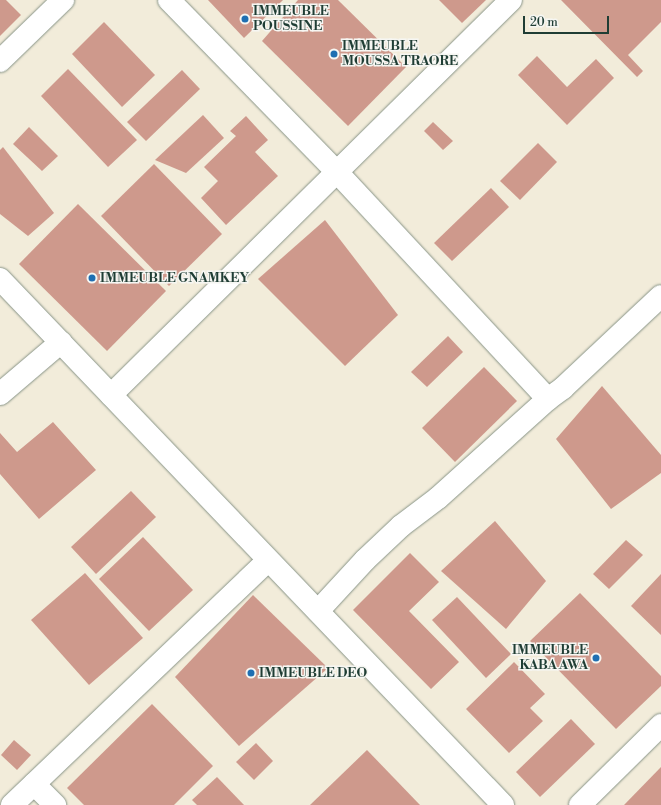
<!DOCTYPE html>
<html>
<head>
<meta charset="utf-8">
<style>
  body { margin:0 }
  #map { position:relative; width:661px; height:805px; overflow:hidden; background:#f2ecda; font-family:"Libre Bodoni",serif }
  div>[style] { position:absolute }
  .building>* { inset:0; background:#ce998c }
  .roads { filter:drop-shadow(0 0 1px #889487) drop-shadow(0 0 1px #889487) }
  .minor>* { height:22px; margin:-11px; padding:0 11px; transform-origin:11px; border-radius:11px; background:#fff }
  .dots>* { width:11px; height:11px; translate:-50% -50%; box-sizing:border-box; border:2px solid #f6f6f2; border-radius:50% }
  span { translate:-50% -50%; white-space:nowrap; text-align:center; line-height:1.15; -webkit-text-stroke:3px #f6f6f2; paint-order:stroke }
  .poi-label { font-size:13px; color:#1f3d34; font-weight:700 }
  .left { translate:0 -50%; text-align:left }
  .right { translate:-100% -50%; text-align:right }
  .scale { position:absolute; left:523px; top:16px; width:86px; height:18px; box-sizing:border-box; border:2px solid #1f3d34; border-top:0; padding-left:5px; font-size:12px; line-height:14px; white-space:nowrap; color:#1f3d34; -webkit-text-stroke:3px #f6f6f2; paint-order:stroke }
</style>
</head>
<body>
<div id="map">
  <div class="building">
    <i style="clip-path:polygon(0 0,6px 0,21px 15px,0 36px)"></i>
    <i style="clip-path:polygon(208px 0,283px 0,244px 38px)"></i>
    <i style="clip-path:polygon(298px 0,338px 0,406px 67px,348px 126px,262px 41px)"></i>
    <i style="clip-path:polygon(439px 0,486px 0,462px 23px)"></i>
    <i style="clip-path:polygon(561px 0,661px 0,661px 22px,628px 55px,643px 71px,637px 77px)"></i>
    <i style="clip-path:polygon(104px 22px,155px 75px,122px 107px,72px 54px)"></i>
    <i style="clip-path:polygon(537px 56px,567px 87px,596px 59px,614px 78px,567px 125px,518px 75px)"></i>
    <i style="clip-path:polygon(68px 69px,137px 140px,108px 167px,41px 96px)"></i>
    <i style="clip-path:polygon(182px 70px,200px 89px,146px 141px,127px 122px)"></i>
    <i style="clip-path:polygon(203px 115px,224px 138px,186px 173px,155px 160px)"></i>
    <i style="clip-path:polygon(246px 116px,268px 140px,255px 152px,278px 176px,226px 225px,201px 198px,218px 181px,204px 167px,236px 136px,230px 131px)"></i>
    <i style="clip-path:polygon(433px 122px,453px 141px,443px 150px,424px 131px)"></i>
    <i style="clip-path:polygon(29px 127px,58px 156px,42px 171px,13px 144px)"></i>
    <i style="clip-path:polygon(538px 143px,557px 162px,520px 200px,500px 181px)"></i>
    <i style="clip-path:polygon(3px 147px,54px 213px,28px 236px,0 214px,0 150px)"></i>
    <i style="clip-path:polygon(154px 164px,222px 234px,169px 286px,101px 216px)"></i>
    <i style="clip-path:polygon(491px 188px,509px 207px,452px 261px,434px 243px)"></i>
    <i style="clip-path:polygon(78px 204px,166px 291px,107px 351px,19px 264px)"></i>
    <i style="clip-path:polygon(325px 220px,398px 315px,345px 366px,258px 279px)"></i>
    <i style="clip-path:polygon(448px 336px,463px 352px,427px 387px,411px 372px)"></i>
    <i style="clip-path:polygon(484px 367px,517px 401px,455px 462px,422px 428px)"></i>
    <i style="clip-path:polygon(602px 386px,661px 455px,661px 473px,611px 509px,556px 439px)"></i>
    <i style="clip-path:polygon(53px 422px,96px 470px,39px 519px,0 474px,0 433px,17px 452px)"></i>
    <i style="clip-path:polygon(131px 491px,156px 517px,96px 574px,71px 547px)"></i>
    <i style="clip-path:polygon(495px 521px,546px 581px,506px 629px,441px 571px)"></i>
    <i style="clip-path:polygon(143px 537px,193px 590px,149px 631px,99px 579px)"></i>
    <i style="clip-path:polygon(626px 540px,643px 555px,609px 589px,593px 574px)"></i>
    <i style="clip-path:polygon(410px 553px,439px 582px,409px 611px,459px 662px,431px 689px,353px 610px)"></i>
    <i style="clip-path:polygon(85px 573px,143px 638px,89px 685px,31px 620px)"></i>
    <i style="clip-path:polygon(661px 574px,661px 635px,631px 606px)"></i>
    <i style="clip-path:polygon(580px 593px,661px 676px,661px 686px,616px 729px,530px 641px)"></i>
    <i style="clip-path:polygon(253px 595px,328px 668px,239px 746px,175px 677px)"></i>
    <i style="clip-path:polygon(457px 597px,511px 654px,486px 678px,432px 620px)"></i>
    <i style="clip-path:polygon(514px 662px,545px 694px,530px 708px,543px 721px,509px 753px,466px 709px)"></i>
    <i style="clip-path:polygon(152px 704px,213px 766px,174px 805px,84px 805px,67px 788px)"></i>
    <i style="clip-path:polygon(571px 719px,595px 744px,540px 797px,516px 772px)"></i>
    <i style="clip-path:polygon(14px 740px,31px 755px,17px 770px,1px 755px)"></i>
    <i style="clip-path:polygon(256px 743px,273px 761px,254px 780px,236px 762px)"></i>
    <i style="clip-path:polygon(367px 750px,420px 805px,310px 805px)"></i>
    <i style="clip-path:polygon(661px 767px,661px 805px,624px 805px)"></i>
    <i style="clip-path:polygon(217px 777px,244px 805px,197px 805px,192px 800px)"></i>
  </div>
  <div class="roads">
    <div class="minor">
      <i style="left:169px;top:0;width:240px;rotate:45.7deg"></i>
      <i style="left:337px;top:172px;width:310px;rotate:47.1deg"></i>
      <i style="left:0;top:61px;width:88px;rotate:-44.1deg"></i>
      <i style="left:0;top:279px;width:728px;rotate:46.28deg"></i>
      <i style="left:0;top:394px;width:80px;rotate:-40.4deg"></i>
      <i style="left:111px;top:395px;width:562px;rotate:-44.64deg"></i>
      <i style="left:318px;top:611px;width:69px;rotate:-47.3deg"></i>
      <i style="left:365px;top:560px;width:50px;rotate:-43.4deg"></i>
      <i style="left:401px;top:526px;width:46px;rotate:-37.1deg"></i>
      <i style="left:438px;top:498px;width:148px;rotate:-42deg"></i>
      <i style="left:548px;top:399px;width:19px;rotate:-36deg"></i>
      <i style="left:563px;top:388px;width:134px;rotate:-43.2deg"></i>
      <i style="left:34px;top:784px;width:30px;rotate:45deg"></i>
      <i style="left:12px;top:805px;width:354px;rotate:-43.7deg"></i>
      <i style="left:580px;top:805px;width:114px;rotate:-44.6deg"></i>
    </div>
  </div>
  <div class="dots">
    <i style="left:245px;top:19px;background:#1f6fb2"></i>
    <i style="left:334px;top:54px;background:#1f6fb2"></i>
    <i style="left:92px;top:278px;background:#1f6fb2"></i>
    <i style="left:596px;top:658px;background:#1f6fb2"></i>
    <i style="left:251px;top:673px;background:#1f6fb2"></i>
  </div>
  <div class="poi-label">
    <span class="left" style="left:253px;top:19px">IMMEUBLE<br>POUSSINE</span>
    <span class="left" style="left:342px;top:54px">IMMEUBLE<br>MOUSSA TRAORE</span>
    <span class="left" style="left:100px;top:278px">IMMEUBLE GNAMKEY</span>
    <span class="right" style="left:588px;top:658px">IMMEUBLE<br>KABA AWA</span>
    <span class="left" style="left:259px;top:673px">IMMEUBLE DEO</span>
  </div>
  <div class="scale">20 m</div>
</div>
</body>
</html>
